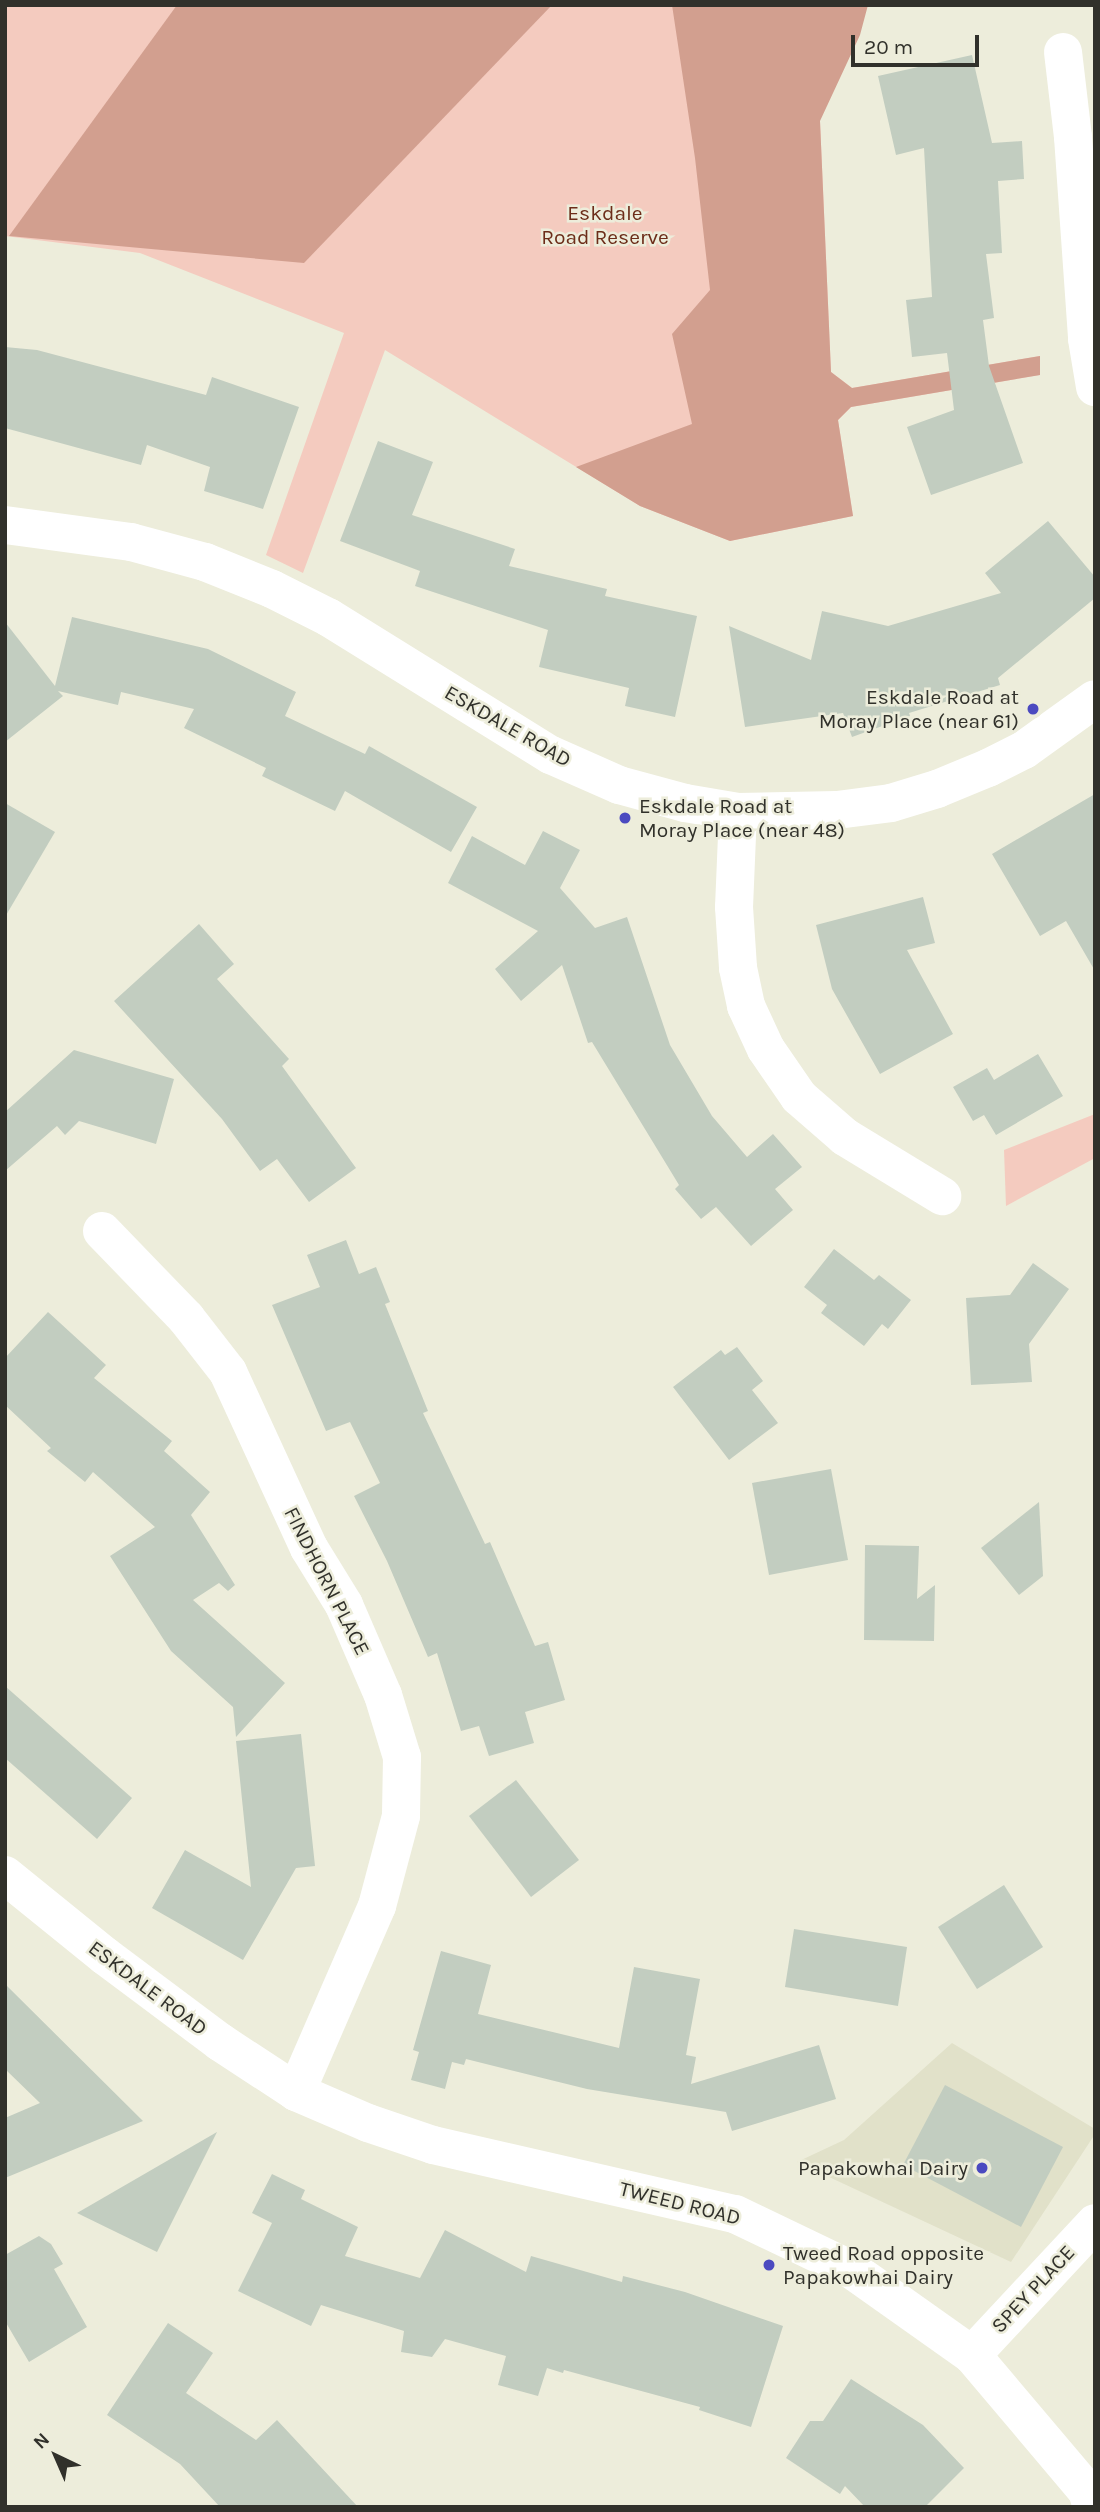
<!DOCTYPE html>
<html>
<head>
<meta charset="utf-8">
<style>
  body { margin:0 }
  #map { position:relative; width:1100px; height:2512px; overflow:hidden; background:#ededdb; font-family:Karla,sans-serif }
  div>[style] { position:absolute }
  .built>* { inset:0; background:#e1e1c9 }
  .green>* { inset:0; background:#f4cbbf }
  .forest>* { inset:0; background:#d29f8f }
  .building>* { inset:0; background:#c2cdc0 }
  .street>* { height:38px; margin:-19px; padding:0 19px; transform-origin:19px; border-radius:19px; background:#fff }
  .secondary>* { height:38px; margin:-19px; padding:0 19px; transform-origin:19px; border-radius:19px; background:#fff }
  .dots>* { width:19px; height:19px; translate:-50% -50%; box-sizing:border-box; border:4px solid #ededdb; border-radius:50% }
  span { translate:-50% -50%; white-space:nowrap; text-align:center; line-height:1.15; -webkit-text-stroke:5px #ededdb; paint-order:stroke }
  .park-label { font-size:21px; color:#6c2d19 }
  .poi-label { font-size:21px; color:#31312b }
  .right { translate:-100% -50%; text-align:right }
  .left { translate:0 -50%; text-align:left }
  .street-label { font-size:21px; color:#31312b }
  .frame { position:absolute; inset:0; border:7px solid #31312b; pointer-events:none }
  .north { position:absolute; left:21px; top:2421px; width:70px; height:70px; -webkit-text-stroke:5px #ededdb; paint-order:stroke; rotate:316deg; font-size:19px; font-weight:700; line-height:28px; text-align:center; color:#31312b }
  .north::after { content:''; display:block; margin:auto; width:24px; height:32px; background:#31312b; clip-path:polygon(50% 0,100% 100%,50% 72%,0 100%) }
  .scale { position:absolute; left:851px; top:35px; width:128px; height:32px; box-sizing:border-box; border:4px solid #31312b; border-top:0; padding-left:9px; font-size:21px; line-height:24px; white-space:nowrap; color:#31312b; -webkit-text-stroke:5px #ededdb; paint-order:stroke }
</style>
</head>
<body>
<div id="map">
  <div class="built">
    <i style="clip-path:polygon(952px 2043px,1095px 2129px,1095px 2134px,1011px 2262px,797px 2162px,844px 2140px)"></i>
  </div>
  <div class="green">
    <i style="clip-path:polygon(5px 5px,760px 5px,820px 121px,831px 372px,852px 388px,1040px 356px,1040px 375px,851px 407px,838px 420px,853px 516px,730px 541px,640px 506px,385px 350px,303px 573px,266px 555px,344px 333px,140px 253px,5px 236px)"></i>
    <i style="clip-path:polygon(1095px 1114px,1095px 1158px,1006px 1206px,1004px 1150px)"></i>
  </div>
  <div class="forest">
    <i style="clip-path:polygon(177px 5px,552px 5px,304px 263px,9px 236px)"></i>
    <i style="clip-path:polygon(672px 5px,868px 5px,860px 35px,820px 121px,831px 372px,852px 388px,1040px 356px,1040px 375px,851px 407px,838px 420px,853px 516px,730px 541px,640px 506px,576px 467px,692px 424px,672px 334px,710px 290px,695px 158px)"></i>
  </div>
  <div class="building">
    <i style="clip-path:polygon(972px 55px,992px 143px,1022px 141px,1024px 179px,998px 181px,1002px 253px,986px 254px,994px 318px,983px 320px,989px 366px,1023px 463px,931px 495px,907px 427px,954px 410px,947px 353px,912px 357px,906px 300px,932px 297px,924px 148px,896px 155px,878px 76px)"></i>
    <i style="clip-path:polygon(5px 347px,37px 350px,206px 395px,212px 377px,299px 407px,263px 509px,204px 491px,210px 467px,147px 445px,141px 465px,5px 428px)"></i>
    <i style="clip-path:polygon(378px 441px,433px 462px,412px 515px,515px 549px,509px 566px,607px 589px,605px 596px,697px 616px,675px 717px,625px 706px,629px 688px,539px 667px,548px 630px,415px 586px,420px 571px,340px 541px)"></i>
    <i style="clip-path:polygon(1048px 521px,1095px 577px,1095px 598px,998px 678px,1000px 685px,909px 713px,910px 716px,852px 737px,843px 713px,745px 727px,729px 626px,811px 660px,822px 611px,888px 626px,1001px 593px,985px 573px)"></i>
    <i style="clip-path:polygon(72px 617px,208px 649px,296px 692px,285px 716px,365px 754px,369px 746px,477px 807px,451px 852px,345px 791px,335px 811px,262px 776px,266px 768px,184px 728px,194px 709px,121px 692px,118px 705px,58px 691px,63px 696px,5px 742px,5px 622px,55px 686px)"></i>
    <i style="clip-path:polygon(1095px 794px,1095px 971px,1066px 921px,1040px 936px,992px 854px)"></i>
    <i style="clip-path:polygon(5px 803px,55px 832px,5px 917px)"></i>
    <i style="clip-path:polygon(543px 831px,580px 850px,560px 888px,595px 928px,627px 917px,670px 1045px,712px 1116px,747px 1157px,773px 1134px,802px 1167px,775px 1189px,793px 1210px,751px 1246px,716px 1207px,701px 1219px,675px 1189px,679px 1185px,592px 1042px,588px 1043px,562px 965px,521px 1001px,495px 969px,538px 931px,448px 883px,472px 836px,525px 865px)"></i>
    <i style="clip-path:polygon(923px 897px,935px 943px,907px 950px,953px 1034px,880px 1074px,832px 989px,816px 925px)"></i>
    <i style="clip-path:polygon(199px 924px,234px 964px,217px 979px,289px 1059px,282px 1066px,356px 1168px,309px 1202px,277px 1159px,260px 1171px,222px 1119px,114px 1001px)"></i>
    <i style="clip-path:polygon(74px 1050px,174px 1079px,156px 1144px,79px 1121px,65px 1135px,57px 1126px,5px 1171px,5px 1112px)"></i>
    <i style="clip-path:polygon(1038px 1054px,1063px 1096px,996px 1135px,984px 1115px,973px 1121px,953px 1087px,987px 1068px,994px 1080px)"></i>
    <i style="clip-path:polygon(346px 1240px,359px 1274px,376px 1267px,390px 1302px,385px 1304px,428px 1411px,423px 1413px,485px 1544px,490px 1542px,535px 1646px,548px 1642px,565px 1700px,525px 1712px,534px 1743px,489px 1756px,479px 1726px,461px 1731px,437px 1653px,428px 1657px,387px 1561px,354px 1496px,380px 1483px,350px 1422px,326px 1431px,272px 1305px,320px 1287px,307px 1255px)"></i>
    <i style="clip-path:polygon(834px 1249px,874px 1280px,879px 1275px,911px 1300px,888px 1329px,882px 1324px,864px 1346px,821px 1313px,827px 1305px,804px 1287px)"></i>
    <i style="clip-path:polygon(1033px 1263px,1069px 1289px,1029px 1344px,1032px 1382px,971px 1385px,966px 1298px,1010px 1295px)"></i>
    <i style="clip-path:polygon(48px 1312px,106px 1365px,94px 1378px,172px 1441px,164px 1451px,210px 1492px,191px 1515px,235px 1585px,228px 1591px,219px 1583px,193px 1600px,285px 1683px,236px 1737px,233px 1707px,171px 1651px,110px 1556px,155px 1527px,93px 1472px,85px 1482px,47px 1451px,51px 1448px,5px 1405px,5px 1358px)"></i>
    <i style="clip-path:polygon(737px 1347px,763px 1381px,752px 1390px,778px 1423px,729px 1460px,673px 1387px,721px 1350px,725px 1355px)"></i>
    <i style="clip-path:polygon(831px 1469px,848px 1560px,769px 1575px,752px 1483px)"></i>
    <i style="clip-path:polygon(1039px 1502px,1043px 1576px,1019px 1595px,981px 1548px)"></i>
    <i style="clip-path:polygon(865px 1545px,919px 1546px,917px 1599px,935px 1585px,934px 1641px,864px 1640px)"></i>
    <i style="clip-path:polygon(5px 1686px,132px 1798px,97px 1839px,5px 1758px)"></i>
    <i style="clip-path:polygon(301px 1734px,315px 1866px,296px 1868px,243px 1960px,152px 1908px,185px 1850px,251px 1887px,236px 1741px)"></i>
    <i style="clip-path:polygon(516px 1780px,579px 1860px,531px 1897px,469px 1816px)"></i>
    <i style="clip-path:polygon(1004px 1885px,1043px 1947px,977px 1989px,938px 1927px)"></i>
    <i style="clip-path:polygon(794px 1929px,907px 1947px,898px 2006px,785px 1987px)"></i>
    <i style="clip-path:polygon(441px 1951px,491px 1965px,478px 2014px,619px 2048px,634px 1967px,700px 1979px,686px 2055px,696px 2057px,691px 2084px,819px 2045px,836px 2099px,732px 2131px,726px 2112px,587px 2089px,466px 2059px,464px 2065px,452px 2062px,445px 2089px,411px 2080px,419px 2052px,413px 2050px)"></i>
    <i style="clip-path:polygon(5px 1984px,143px 2121px,5px 2178px,5px 2118px,40px 2103px,5px 2069px)"></i>
    <i style="clip-path:polygon(945px 2085px,1063px 2147px,1021px 2227px,903px 2165px)"></i>
    <i style="clip-path:polygon(217px 2132px,157px 2252px,77px 2213px)"></i>
    <i style="clip-path:polygon(272px 2174px,305px 2190px,301px 2199px,358px 2227px,345px 2256px,420px 2278px,445px 2230px,526px 2272px,531px 2256px,622px 2282px,623px 2276px,685px 2292px,783px 2326px,751px 2427px,699px 2410px,700px 2407px,564px 2370px,563px 2373px,547px 2368px,538px 2396px,498px 2385px,506px 2356px,445px 2339px,432px 2357px,401px 2352px,404px 2331px,321px 2305px,311px 2326px,238px 2291px,272px 2223px,252px 2213px)"></i>
    <i style="clip-path:polygon(39px 2236px,51px 2244px,63px 2264px,54px 2269px,87px 2327px,29px 2362px,5px 2321px,5px 2255px)"></i>
    <i style="clip-path:polygon(168px 2323px,213px 2353px,186px 2393px,256px 2440px,277px 2420px,358px 2507px,220px 2507px,180px 2464px,107px 2415px)"></i>
    <i style="clip-path:polygon(851px 2379px,923px 2425px,964px 2468px,925px 2507px,865px 2507px,845px 2486px,840px 2494px,786px 2458px,810px 2421px,823px 2421px)"></i>
  </div>
  <div class="street">
    <i style="left:1063px;top:52px;width:86px;rotate:83.3deg"></i>
    <i style="left:1073px;top:137px;width:202px;rotate:86deg"></i>
    <i style="left:1087px;top:339px;width:49px;rotate:80.5deg"></i>
    <i style="left:738px;top:812px;width:95px;rotate:92.4deg"></i>
    <i style="left:734px;top:907px;width:61px;rotate:86.2deg"></i>
    <i style="left:738px;top:968px;width:39px;rotate:78deg"></i>
    <i style="left:746px;top:1006px;width:47px;rotate:65.1deg"></i>
    <i style="left:766px;top:1049px;width:58px;rotate:55.5deg"></i>
    <i style="left:799px;top:1097px;width:61px;rotate:41deg"></i>
    <i style="left:845px;top:1137px;width:114px;rotate:31.3deg"></i>
    <i style="left:102px;top:1231px;width:121px;rotate:46deg"></i>
    <i style="left:186px;top:1318px;width:68px;rotate:52.1deg"></i>
    <i style="left:228px;top:1372px;width:194px;rotate:65.3deg"></i>
    <i style="left:309px;top:1548px;width:67px;rotate:58.4deg"></i>
    <i style="left:344px;top:1605px;width:98px;rotate:66.6deg"></i>
    <i style="left:383px;top:1695px;width:65px;rotate:73deg"></i>
    <i style="left:402px;top:1757px;width:59px;rotate:91deg"></i>
    <i style="left:401px;top:1816px;width:93px;rotate:104.9deg"></i>
    <i style="left:377px;top:1906px;width:203px;rotate:113.5deg"></i>
    <i style="left:972px;top:2355px;width:180px;rotate:-47deg"></i>
  </div>
  <div class="secondary">
    <i style="left:5px;top:525px;width:127px;rotate:7.7deg"></i>
    <i style="left:131px;top:542px;width:77px;rotate:15.1deg"></i>
    <i style="left:205px;top:562px;width:72px;rotate:21.9deg"></i>
    <i style="left:272px;top:589px;width:63px;rotate:26.6deg"></i>
    <i style="left:328px;top:617px;width:262px;rotate:31.8deg"></i>
    <i style="left:551px;top:755px;width:74px;rotate:23.8deg"></i>
    <i style="left:619px;top:785px;width:68px;rotate:15.3deg"></i>
    <i style="left:685px;top:803px;width:54px;rotate:9.6deg"></i>
    <i style="left:738px;top:812px;width:99px;rotate:-1.2deg"></i>
    <i style="left:837px;top:810px;width:54px;rotate:-7.4deg"></i>
    <i style="left:891px;top:803px;width:48px;rotate:-16.9deg"></i>
    <i style="left:937px;top:789px;width:55px;rotate:-22.4deg"></i>
    <i style="left:988px;top:768px;width:40px;rotate:-26.6deg"></i>
    <i style="left:1024px;top:750px;width:87px;rotate:-35.7deg"></i>
    <i style="left:5px;top:1875px;width:129px;rotate:39deg"></i>
    <i style="left:105px;top:1956px;width:144px;rotate:36.8deg"></i>
    <i style="left:220px;top:2042px;width:91px;rotate:33.3deg"></i>
    <i style="left:296px;top:2092px;width:78px;rotate:23.3deg"></i>
    <i style="left:368px;top:2123px;width:69px;rotate:18.7deg"></i>
    <i style="left:433px;top:2145px;width:310px;rotate:12.9deg"></i>
    <i style="left:735px;top:2214px;width:130px;rotate:25.6deg"></i>
    <i style="left:852px;top:2270px;width:147px;rotate:35.3deg"></i>
    <i style="left:972px;top:2355px;width:178px;rotate:49.8deg"></i>
    <i style="left:1087px;top:2491px;width:17px;rotate:73deg"></i>
  </div>
  <div class="dots">
    <i style="left:1033px;top:709px;background:#4b4ac0"></i>
    <i style="left:625px;top:818px;background:#4b4ac0"></i>
    <i style="left:982px;top:2168px;background:#4b4ac0"></i>
    <i style="left:769px;top:2265px;background:#4b4ac0"></i>
  </div>
  <div class="park-label">
    <span style="left:605px;top:225px">Eskdale<br>Road Reserve</span>
  </div>
  <div class="poi-label">
    <span class="right" style="left:1019px;top:709px">Eskdale Road at<br>Moray Place (near 61)</span>
    <span class="left" style="left:639px;top:818px">Eskdale Road at<br>Moray Place (near 48)</span>
    <span class="right" style="left:968px;top:2168px">Papakowhai Dairy</span>
    <span class="left" style="left:783px;top:2265px">Tweed Road opposite<br>Papakowhai Dairy</span>
  </div>
  <div class="street-label">
    <span style="left:508px;top:726px;rotate:30deg">ESKDALE ROAD</span>
    <span style="left:327px;top:1581px;rotate:63deg">FINDHORN PLACE</span>
    <span style="left:148px;top:1988px;rotate:37deg">ESKDALE ROAD</span>
    <span style="left:680px;top:2203px;rotate:14deg">TWEED ROAD</span>
    <span style="left:1033px;top:2289px;rotate:-47deg">SPEY PLACE</span>
  </div>
  <div class="frame"></div>
  <div class="north">N</div>
  <div class="scale">20 m</div>
</div>
</body>
</html>
